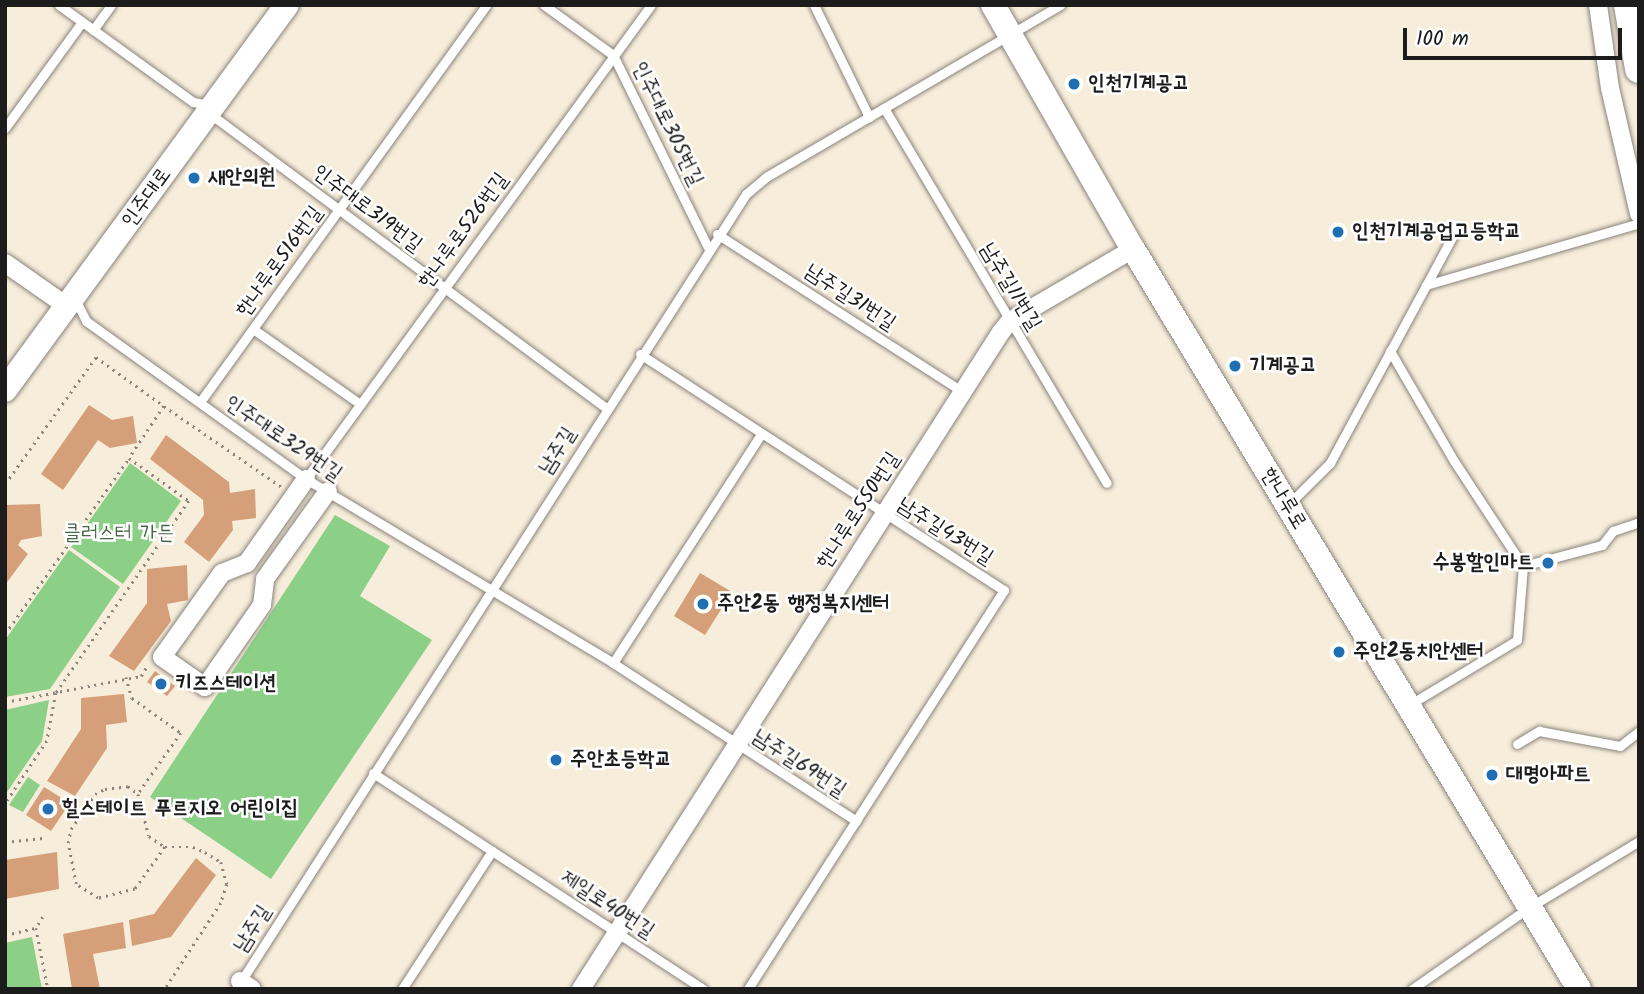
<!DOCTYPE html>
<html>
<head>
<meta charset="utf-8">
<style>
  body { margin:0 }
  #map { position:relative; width:1644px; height:994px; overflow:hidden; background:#f7eddb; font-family:Kalam,"Poor Story",sans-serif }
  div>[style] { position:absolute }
  .green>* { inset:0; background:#8ccf87 }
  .building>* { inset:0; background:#d49f79 }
  .path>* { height:2.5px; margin-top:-1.25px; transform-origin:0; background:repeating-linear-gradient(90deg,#8a847c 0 2px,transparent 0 7px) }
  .roads { filter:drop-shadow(0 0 2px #8a847c) drop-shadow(0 0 2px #8a847c) }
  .service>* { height:9px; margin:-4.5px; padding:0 4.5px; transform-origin:4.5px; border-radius:4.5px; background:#fff }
  .minor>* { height:18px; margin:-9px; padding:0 9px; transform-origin:9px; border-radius:9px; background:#fff }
  .secondary>* { height:24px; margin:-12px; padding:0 12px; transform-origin:12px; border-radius:12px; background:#fff }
  .trunk>* { height:28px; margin:-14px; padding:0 14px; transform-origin:14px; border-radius:14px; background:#fff }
  .dots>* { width:19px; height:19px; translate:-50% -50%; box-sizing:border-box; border:4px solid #fff; border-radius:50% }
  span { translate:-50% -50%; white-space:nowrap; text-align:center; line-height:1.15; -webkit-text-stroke:5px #fff; paint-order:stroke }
  .poi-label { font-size:21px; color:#1c1c1c; font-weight:700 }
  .left { translate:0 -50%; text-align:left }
  .right { translate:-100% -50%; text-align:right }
  .street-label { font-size:21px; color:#1c1c1c }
  .park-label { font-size:21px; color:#496447 }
  .frame { position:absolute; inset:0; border:7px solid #1c1c1c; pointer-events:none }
  .scale { position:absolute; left:1403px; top:28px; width:219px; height:32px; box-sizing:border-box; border:4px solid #1c1c1c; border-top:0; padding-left:9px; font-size:21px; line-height:24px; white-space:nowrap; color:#1c1c1c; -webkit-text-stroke:5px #fff; paint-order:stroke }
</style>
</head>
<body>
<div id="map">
  <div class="green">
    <i style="clip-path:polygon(130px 463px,181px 501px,123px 584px,71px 547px)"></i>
    <i style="clip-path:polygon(335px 515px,390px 546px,360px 596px,432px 640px,271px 879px,150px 797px)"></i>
    <i style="clip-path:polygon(69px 550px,120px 587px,50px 689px,5px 697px,5px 640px)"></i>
    <i style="clip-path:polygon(49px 700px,42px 741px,5px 795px,5px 710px)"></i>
    <i style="clip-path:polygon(28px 777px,40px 785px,23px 812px,9px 805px)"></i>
    <i style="clip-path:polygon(32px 937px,42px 989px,5px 989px,5px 943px)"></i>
  </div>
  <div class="building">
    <i style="clip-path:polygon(89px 405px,112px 420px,133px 416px,137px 443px,110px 448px,98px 440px,63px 490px,41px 474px)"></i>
    <i style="clip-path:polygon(166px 435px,229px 482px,230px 493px,255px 489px,256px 518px,232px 521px,233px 530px,209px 562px,184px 542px,204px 515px,203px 500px,150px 459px)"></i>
    <i style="clip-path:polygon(40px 504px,42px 536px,21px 540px,18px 545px,28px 554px,5px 585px,5px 505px)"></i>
    <i style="clip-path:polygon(187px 565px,188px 600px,167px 604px,171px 621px,134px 671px,109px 656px,147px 603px,147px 569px)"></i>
    <i style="clip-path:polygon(700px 573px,732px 592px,705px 635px,674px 616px)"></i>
    <i style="clip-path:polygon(155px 671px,175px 686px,167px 696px,147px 682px)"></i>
    <i style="clip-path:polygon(124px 694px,127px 722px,106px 725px,107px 748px,75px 796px,47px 781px,81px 729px,81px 698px)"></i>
    <i style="clip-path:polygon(44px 787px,70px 803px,51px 831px,26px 815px)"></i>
    <i style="clip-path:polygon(57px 852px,59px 889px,5px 899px,5px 860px)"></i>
    <i style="clip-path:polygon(196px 858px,216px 875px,171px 937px,132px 946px,129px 920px,154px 914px)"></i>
    <i style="clip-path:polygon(123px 922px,126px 948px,93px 954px,100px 989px,72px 989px,63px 934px)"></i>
  </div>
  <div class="path">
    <i style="left:164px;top:406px;width:143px;rotate:34.5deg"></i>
    <i style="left:5px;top:484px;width:156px;rotate:-54.4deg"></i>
    <i style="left:96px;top:357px;width:84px;rotate:35.8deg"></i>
    <i style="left:164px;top:406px;width:61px;rotate:123.7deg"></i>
    <i style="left:5px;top:634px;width:215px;rotate:-54.8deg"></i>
    <i style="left:129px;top:458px;width:74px;rotate:35.6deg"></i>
    <i style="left:189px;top:501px;width:234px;rotate:124.7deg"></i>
    <i style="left:56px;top:693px;width:49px;rotate:100.6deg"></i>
    <i style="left:47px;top:741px;width:76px;rotate:123.7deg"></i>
    <i style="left:126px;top:677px;width:22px;rotate:74deg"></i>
    <i style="left:132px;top:698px;width:60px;rotate:35.5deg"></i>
    <i style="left:181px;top:733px;width:75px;rotate:125.2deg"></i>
    <i style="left:138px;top:794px;width:43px;rotate:75.3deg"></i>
    <i style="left:149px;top:836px;width:19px;rotate:35deg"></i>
    <i style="left:165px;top:847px;width:52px;rotate:125.5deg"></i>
    <i style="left:135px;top:889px;width:38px;rotate:166deg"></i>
    <i style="left:98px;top:898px;width:26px;rotate:-148deg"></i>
    <i style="left:76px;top:884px;width:42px;rotate:-101deg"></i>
    <i style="left:68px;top:843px;width:14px;rotate:-78deg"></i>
    <i style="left:71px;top:829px;width:42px;rotate:-55.6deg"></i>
    <i style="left:95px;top:794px;width:11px;rotate:-27deg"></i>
    <i style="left:105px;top:789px;width:23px;rotate:-7deg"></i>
    <i style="left:128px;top:786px;width:13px;rotate:39deg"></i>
    <i style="left:5px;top:702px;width:138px;rotate:-10.8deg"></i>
    <i style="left:141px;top:676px;width:13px;rotate:-58deg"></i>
    <i style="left:5px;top:842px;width:38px;rotate:-6deg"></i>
    <i style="left:165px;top:847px;width:28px"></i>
    <i style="left:193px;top:847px;width:13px;rotate:23deg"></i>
    <i style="left:205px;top:852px;width:19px;rotate:32deg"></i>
    <i style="left:221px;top:862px;width:23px;rotate:75deg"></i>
    <i style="left:227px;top:884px;width:20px;rotate:108deg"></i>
    <i style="left:221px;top:903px;width:103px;rotate:123.1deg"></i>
    <i style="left:43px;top:917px;width:13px;rotate:122deg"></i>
    <i style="left:36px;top:928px;width:62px;rotate:78.9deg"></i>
    <i style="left:5px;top:935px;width:32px;rotate:-13deg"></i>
  </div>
  <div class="roads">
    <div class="service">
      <i style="left:59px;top:5px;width:165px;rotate:35.9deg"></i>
      <i style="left:193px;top:102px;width:17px;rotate:10deg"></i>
      <i style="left:544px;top:5px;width:85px;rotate:35.9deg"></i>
      <i style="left:613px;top:55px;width:214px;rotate:63.7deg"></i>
      <i style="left:814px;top:5px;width:125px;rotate:63.8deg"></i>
      <i style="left:93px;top:30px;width:31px;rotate:-54deg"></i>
      <i style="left:884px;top:108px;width:436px;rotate:59.3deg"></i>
      <i style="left:209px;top:113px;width:495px;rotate:36.6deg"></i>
      <i style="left:5px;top:128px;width:131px;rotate:-54deg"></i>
      <i style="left:717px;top:234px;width:292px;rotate:32.7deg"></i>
      <i style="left:1426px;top:285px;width:222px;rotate:-16.2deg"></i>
      <i style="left:75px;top:299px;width:25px;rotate:63deg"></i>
      <i style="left:86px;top:321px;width:271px;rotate:35.7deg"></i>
      <i style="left:306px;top:479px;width:358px;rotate:30.9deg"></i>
      <i style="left:613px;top:663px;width:290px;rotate:33deg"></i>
      <i style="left:253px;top:329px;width:131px;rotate:35deg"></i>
      <i style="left:1390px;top:351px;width:127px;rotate:59.8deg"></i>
      <i style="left:1454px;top:461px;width:126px;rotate:56.7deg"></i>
      <i style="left:1523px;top:566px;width:74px;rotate:94.6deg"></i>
      <i style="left:1517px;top:640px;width:126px;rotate:149deg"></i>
      <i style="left:640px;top:354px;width:434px;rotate:33deg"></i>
      <i style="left:1004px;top:590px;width:474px;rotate:122.7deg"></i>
      <i style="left:200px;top:402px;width:489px;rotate:-54.2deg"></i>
      <i style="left:306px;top:479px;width:586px;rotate:-53.95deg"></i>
      <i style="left:1289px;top:504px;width:58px;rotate:-45deg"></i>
      <i style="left:1330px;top:463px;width:265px;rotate:-61.6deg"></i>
      <i style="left:1523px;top:566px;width:82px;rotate:-14.9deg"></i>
      <i style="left:1602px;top:545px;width:18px;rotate:-52deg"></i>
      <i style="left:1613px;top:531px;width:28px;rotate:-19deg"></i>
      <i style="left:613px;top:663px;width:270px;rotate:-57.1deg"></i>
      <i style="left:1517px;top:744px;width:26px;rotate:-31deg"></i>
      <i style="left:1539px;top:731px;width:82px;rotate:10.5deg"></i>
      <i style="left:1620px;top:746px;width:24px;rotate:-38deg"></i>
      <i style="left:373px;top:773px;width:394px;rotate:33.2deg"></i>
      <i style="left:236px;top:989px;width:945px;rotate:-57.32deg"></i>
      <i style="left:746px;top:194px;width:26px;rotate:-40deg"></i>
      <i style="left:766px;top:177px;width:341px;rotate:-30.3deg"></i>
      <i style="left:402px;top:989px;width:165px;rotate:-56.9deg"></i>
      <i style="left:1412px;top:989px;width:141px;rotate:-34.9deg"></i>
      <i style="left:1528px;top:908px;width:130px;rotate:-31.1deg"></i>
    </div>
    <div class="minor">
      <i style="left:1598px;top:5px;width:84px;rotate:81.8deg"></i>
      <i style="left:1610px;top:88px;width:129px;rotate:77deg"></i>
      <i style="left:5px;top:263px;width:77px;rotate:34.9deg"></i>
      <i style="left:306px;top:479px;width:103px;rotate:125.1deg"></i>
      <i style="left:247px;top:563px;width:27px;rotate:158deg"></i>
      <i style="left:222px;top:573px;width:103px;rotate:125.5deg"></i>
      <i style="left:162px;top:657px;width:52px;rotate:34.9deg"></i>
      <i style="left:205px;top:687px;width:100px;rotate:-55.2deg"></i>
      <i style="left:262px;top:605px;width:26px;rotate:-83deg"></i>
      <i style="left:265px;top:579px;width:108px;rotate:-54.4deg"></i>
      <i style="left:240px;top:981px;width:14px;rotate:34deg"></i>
      <i style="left:581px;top:989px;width:780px;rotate:-57.41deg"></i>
      <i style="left:1001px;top:332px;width:14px;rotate:-51deg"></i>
      <i style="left:1010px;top:321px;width:143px;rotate:-30.3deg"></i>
    </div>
    <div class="secondary">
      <i style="left:993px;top:5px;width:281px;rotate:60.2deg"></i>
      <i style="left:1133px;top:249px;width:864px;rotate:58.92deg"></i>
      <i style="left:5px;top:390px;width:477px;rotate:-53.8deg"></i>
    </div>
    <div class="trunk">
      <i style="left:1628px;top:5px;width:65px;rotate:80.2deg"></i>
    </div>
  </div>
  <div class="dots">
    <i style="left:1074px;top:84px;background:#1f6fb2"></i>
    <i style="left:194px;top:178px;background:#1f6fb2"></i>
    <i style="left:1338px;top:232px;background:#1f6fb2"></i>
    <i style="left:1235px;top:366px;background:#1f6fb2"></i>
    <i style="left:1548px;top:563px;background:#1f6fb2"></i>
    <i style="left:703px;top:604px;background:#1f6fb2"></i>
    <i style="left:1339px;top:652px;background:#1f6fb2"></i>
    <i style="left:161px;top:684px;background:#1f6fb2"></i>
    <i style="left:556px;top:760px;background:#1f6fb2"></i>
    <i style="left:1492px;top:775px;background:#1f6fb2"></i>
    <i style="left:48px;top:809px;background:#1f6fb2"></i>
  </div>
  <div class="poi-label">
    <span class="left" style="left:1088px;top:84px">인천기계공고</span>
    <span class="left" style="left:208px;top:178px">새안의원</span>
    <span class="left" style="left:1352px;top:232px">인천기계공업고등학교</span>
    <span class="left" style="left:1249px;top:366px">기계공고</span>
    <span class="right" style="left:1534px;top:563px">수봉할인마트</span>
    <span class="left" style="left:717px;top:604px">주안2동 행정복지센터</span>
    <span class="left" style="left:1353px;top:652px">주안2동치안센터</span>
    <span class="left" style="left:175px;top:684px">키즈스테이션</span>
    <span class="left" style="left:570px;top:760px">주안초등학교</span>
    <span class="left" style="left:1506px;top:775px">대명아파트</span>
    <span class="left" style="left:62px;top:809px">힐스테이트 푸르지오 어린이집</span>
  </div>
  <div class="street-label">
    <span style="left:667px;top:124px;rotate:64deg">인주대로305번길</span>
    <span style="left:147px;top:198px;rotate:-54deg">인주대로</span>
    <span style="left:367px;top:209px;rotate:37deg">인주대로319번길</span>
    <span style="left:464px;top:231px;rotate:-54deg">한나루로526번길</span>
    <span style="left:280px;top:262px;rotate:-54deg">한나루로516번길</span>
    <span style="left:1010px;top:287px;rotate:59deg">남주길11번길</span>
    <span style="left:850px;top:298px;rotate:33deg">남주길31번길</span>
    <span style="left:283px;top:439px;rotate:34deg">인주대로329번길</span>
    <span style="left:558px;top:451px;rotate:-58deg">남주길</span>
    <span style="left:1283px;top:499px;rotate:59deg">한나루로</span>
    <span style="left:859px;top:511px;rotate:-57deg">한나루로550번길</span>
    <span style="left:945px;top:532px;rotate:32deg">남주길43번길</span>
    <span style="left:799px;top:764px;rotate:33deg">남주길69번길</span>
    <span style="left:607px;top:905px;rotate:33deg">제일로40번길</span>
    <span style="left:253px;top:929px;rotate:-58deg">남주길</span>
  </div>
  <div class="park-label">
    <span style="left:119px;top:534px">클러스터 가든</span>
  </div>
  <div class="frame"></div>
  <div class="scale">100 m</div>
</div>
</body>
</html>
